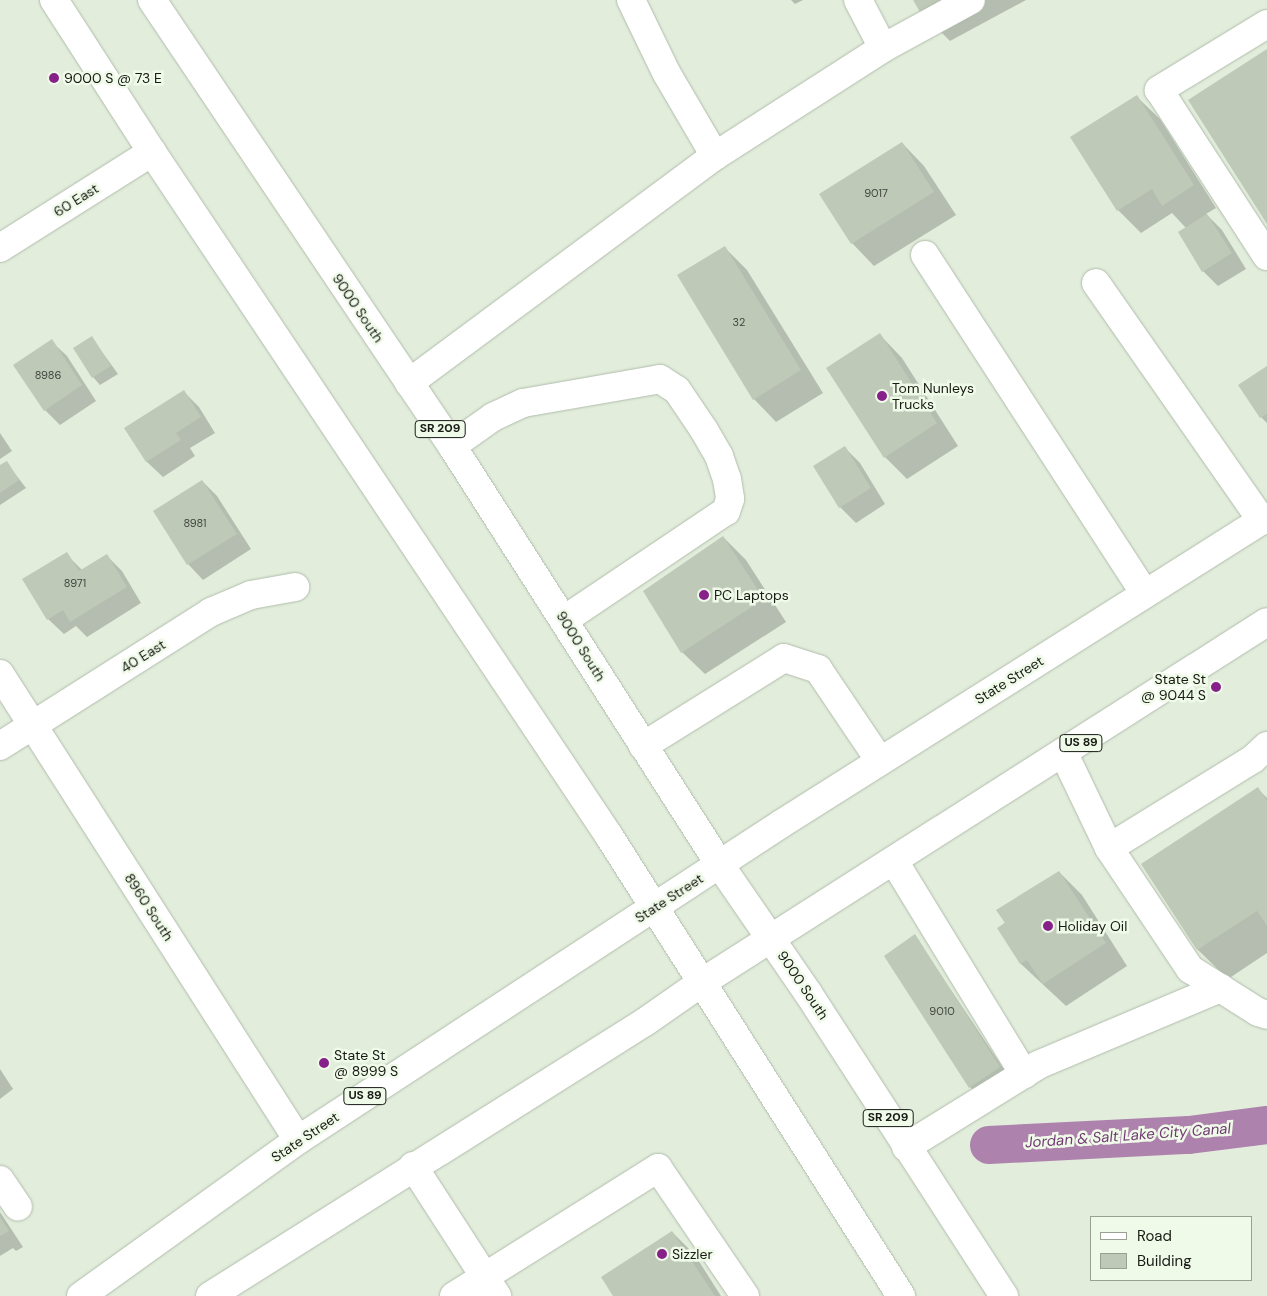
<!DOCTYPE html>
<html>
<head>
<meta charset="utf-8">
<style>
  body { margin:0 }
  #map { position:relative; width:1267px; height:1296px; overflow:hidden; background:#e2eddc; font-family:"DM Sans",sans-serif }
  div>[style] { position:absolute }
  .shadow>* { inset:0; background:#0003 }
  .canal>* { height:38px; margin:-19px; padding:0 19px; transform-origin:19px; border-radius:19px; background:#ad82ad }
  .building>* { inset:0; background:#bec9b8 }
  .roads { filter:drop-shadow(0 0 1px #b1bcab) drop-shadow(0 0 1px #b1bcab) }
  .minor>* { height:28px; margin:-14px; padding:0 14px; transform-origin:14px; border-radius:14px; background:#fff }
  .major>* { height:28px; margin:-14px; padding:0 14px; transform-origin:14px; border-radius:14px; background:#fff }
  .dots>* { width:14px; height:14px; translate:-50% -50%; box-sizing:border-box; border:2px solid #f0fae9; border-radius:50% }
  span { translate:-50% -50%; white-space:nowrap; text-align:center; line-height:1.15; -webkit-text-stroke:5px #f0fae9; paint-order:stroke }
  .number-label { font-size:11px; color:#42463e }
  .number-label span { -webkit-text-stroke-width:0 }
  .shield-label span { padding:1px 4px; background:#f0fae9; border:1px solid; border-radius:4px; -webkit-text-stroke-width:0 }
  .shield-label { font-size:12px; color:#181b15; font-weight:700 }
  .poi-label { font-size:14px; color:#181b15 }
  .left { translate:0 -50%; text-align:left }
  .right { translate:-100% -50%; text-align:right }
  .street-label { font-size:14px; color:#181b15 }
  .water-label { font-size:15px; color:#703a72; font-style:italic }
  .legend { position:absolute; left:1090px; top:1216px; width:162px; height:65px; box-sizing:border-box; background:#f0fae9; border:1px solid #9aa194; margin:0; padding:6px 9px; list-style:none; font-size:15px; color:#181b15 }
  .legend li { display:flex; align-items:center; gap:10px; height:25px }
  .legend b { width:25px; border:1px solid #9aa194 }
</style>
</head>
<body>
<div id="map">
  <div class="shadow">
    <i style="clip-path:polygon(791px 0,803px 0,795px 4px)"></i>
    <i style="clip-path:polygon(915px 0,1026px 0,950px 41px,921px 12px)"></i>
    <i style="clip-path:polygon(1137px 97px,1160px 119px,1216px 208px,1206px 214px,1222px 230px,1246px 269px,1218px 286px,1203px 271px,1186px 228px,1172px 213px,1141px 233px,1118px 210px,1072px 138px)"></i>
    <i style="clip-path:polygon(902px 143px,924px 166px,956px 215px,874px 266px,852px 243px)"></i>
    <i style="clip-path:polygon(725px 248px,747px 270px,823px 393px,776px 422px,754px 399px)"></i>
    <i style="clip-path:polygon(880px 335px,902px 358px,958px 446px,907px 479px,885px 457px)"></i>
    <i style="clip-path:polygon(92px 338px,118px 374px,100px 385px,93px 377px)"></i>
    <i style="clip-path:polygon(51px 341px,67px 356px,96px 401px,60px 425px,45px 410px)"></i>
    <i style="clip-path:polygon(1267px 367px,1267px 423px,1261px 417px)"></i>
    <i style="clip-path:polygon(184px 392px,199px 407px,215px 433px,190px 448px,195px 456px,163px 477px,147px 462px,126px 429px)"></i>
    <i style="clip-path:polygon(0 433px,12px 451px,0 459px)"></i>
    <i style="clip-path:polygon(845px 448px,860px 463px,885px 504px,856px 523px,840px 507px,815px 466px)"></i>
    <i style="clip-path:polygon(6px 462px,26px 488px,0 505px,0 467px)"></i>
    <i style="clip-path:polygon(202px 481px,217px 496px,251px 549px,203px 580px,188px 564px)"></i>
    <i style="clip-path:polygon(723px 537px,746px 560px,786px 622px,705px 674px,682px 652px)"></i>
    <i style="clip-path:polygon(66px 554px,83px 571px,107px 556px,122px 571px,141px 603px,87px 637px,76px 626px,64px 634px,48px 619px)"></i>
    <i style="clip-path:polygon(1258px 789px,1267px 798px,1267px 953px,1228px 979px,1198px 950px,1142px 864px)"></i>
    <i style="clip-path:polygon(1059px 872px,1082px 895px,1127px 966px,1066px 1006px,1021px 964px,999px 928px)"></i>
    <i style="clip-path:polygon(915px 936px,1007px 1074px,978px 1094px,970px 1087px)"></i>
    <i style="clip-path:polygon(0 1069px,13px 1089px,0 1099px)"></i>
    <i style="clip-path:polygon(0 1212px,23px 1247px,16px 1251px,13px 1248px,0 1256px)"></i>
    <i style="clip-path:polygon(672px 1232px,695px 1255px,721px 1296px,615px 1296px)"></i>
  </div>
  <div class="canal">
    <i style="left:989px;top:1145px;width:200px;rotate:-2.9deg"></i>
    <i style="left:1189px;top:1135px;width:79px;rotate:-7.3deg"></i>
  </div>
  <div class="building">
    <i style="clip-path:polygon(913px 0,943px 0,920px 12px)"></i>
    <i style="clip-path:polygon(1267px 49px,1267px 224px,1188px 100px)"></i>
    <i style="clip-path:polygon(1137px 95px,1194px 185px,1162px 206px,1152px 189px,1117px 211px,1070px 137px)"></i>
    <i style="clip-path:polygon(902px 142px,934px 192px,851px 244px,819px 194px)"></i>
    <i style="clip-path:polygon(1207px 214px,1232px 253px,1202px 272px,1178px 232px)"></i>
    <i style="clip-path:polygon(725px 246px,801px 370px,753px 400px,677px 275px)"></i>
    <i style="clip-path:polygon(880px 333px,937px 423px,884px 458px,826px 368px)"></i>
    <i style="clip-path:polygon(92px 336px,111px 366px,92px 378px,73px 348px)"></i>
    <i style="clip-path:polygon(52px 339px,82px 385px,44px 411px,13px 365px)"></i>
    <i style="clip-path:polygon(1267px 366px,1267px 414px,1260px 418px,1238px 385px)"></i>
    <i style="clip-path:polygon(184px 390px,201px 417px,176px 433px,181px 440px,146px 462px,124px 428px)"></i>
    <i style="clip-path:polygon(845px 446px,871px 488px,839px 508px,813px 466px)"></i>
    <i style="clip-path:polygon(7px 461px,19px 480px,0 493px,0 465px)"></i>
    <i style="clip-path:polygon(202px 480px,237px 534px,187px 565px,153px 511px)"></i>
    <i style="clip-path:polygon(723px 536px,764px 599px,681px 653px,643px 591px)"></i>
    <i style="clip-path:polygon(67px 552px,79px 571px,107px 554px,127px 587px,70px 622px,63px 610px,47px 620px,22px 579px)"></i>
    <i style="clip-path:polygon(1258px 787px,1267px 801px,1267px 926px,1257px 911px,1197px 950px,1141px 864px)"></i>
    <i style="clip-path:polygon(1059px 871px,1106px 943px,1043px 984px,1027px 960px,1020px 964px,997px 928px,1005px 923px,996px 910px)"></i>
    <i style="clip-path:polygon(915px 934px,1000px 1067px,969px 1088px,884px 956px)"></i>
    <i style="clip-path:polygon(0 1217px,9px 1231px,0 1236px)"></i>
    <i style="clip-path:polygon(672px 1231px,715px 1296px,613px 1296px,601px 1277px)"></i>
  </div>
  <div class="roads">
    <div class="minor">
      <i style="left:631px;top:0;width:82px;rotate:64.1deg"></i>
      <i style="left:667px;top:74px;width:95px;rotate:59.7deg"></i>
      <i style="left:858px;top:0;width:54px;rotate:62.5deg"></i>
      <i style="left:1267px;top:24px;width:127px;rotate:148.6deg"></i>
      <i style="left:1159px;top:90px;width:198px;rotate:57deg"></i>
      <i style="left:0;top:248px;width:180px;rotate:-32.3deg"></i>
      <i style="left:925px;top:255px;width:404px;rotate:57deg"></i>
      <i style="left:1096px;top:283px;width:290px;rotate:55.1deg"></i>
      <i style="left:409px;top:383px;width:381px;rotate:-36.6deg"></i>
      <i style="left:715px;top:156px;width:200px;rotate:-32.7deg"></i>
      <i style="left:883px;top:48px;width:100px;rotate:-28.6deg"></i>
      <i style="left:452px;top:446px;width:50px;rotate:-35.3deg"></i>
      <i style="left:493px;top:417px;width:33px;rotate:-25deg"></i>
      <i style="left:523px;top:403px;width:139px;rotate:-9.9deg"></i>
      <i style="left:660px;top:379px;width:20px;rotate:33deg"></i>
      <i style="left:677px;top:390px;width:48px;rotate:56deg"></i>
      <i style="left:704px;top:430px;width:30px;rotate:60deg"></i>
      <i style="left:719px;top:456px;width:24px;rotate:71deg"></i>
      <i style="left:727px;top:479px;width:20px;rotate:81deg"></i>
      <i style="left:730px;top:499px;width:13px;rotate:108deg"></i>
      <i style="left:726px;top:511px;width:195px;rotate:146.1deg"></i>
      <i style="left:0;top:674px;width:553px;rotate:57.4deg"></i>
      <i style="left:0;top:746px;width:250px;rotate:-32.4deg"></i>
      <i style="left:211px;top:612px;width:43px;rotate:-23deg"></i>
      <i style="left:251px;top:595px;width:45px;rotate:-10.3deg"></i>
      <i style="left:643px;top:746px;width:166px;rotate:-32deg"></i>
      <i style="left:784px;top:658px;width:36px;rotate:18deg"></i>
      <i style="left:818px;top:669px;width:111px;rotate:56deg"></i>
      <i style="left:1064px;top:754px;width:104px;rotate:64.4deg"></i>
      <i style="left:1109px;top:848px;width:146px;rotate:56.2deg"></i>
      <i style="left:1190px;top:969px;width:80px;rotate:32.3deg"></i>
      <i style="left:1258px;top:1012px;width:9px;rotate:18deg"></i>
      <i style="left:1109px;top:848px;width:169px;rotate:-31.7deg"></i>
      <i style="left:1253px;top:759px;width:19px;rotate:-43deg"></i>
      <i style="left:894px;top:861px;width:250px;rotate:58.6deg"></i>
      <i style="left:906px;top:1147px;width:155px;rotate:-31.8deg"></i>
      <i style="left:1038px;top:1065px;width:198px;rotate:-22.9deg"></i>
      <i style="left:413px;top:1166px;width:155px;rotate:57.1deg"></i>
      <i style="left:0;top:1180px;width:32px;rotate:56deg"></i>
      <i style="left:454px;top:1296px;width:241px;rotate:-32.1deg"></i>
      <i style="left:658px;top:1168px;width:155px;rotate:55.8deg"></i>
    </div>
    <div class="major">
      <i style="left:54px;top:0;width:181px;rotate:57.2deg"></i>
      <i style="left:152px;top:152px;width:823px;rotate:56.25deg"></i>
      <i style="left:609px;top:836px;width:545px;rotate:57.59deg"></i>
      <i style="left:152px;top:0;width:538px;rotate:56.07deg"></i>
      <i style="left:452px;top:446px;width:497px;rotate:57.4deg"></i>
      <i style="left:720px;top:865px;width:155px;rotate:55.5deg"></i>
      <i style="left:808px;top:993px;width:361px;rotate:57.1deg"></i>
      <i style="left:81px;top:1296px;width:267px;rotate:-35.7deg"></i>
      <i style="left:298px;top:1140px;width:577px;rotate:-33.19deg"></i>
      <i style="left:781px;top:824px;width:575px;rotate:-32.28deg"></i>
      <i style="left:210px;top:1296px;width:514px;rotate:-32.21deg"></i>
      <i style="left:645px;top:1022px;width:68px;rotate:-34.9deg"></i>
      <i style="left:701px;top:983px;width:671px;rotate:-32.53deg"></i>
    </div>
  </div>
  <div class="dots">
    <i style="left:54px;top:78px;background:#86218a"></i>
    <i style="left:882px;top:396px;background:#86218a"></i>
    <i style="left:704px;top:595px;background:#86218a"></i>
    <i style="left:1216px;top:687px;background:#86218a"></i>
    <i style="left:1048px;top:926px;background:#86218a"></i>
    <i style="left:324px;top:1063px;background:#86218a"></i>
    <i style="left:662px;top:1254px;background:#86218a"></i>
  </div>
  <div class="number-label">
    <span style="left:876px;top:193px">9017</span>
    <span style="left:739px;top:322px">32</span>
    <span style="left:48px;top:375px">8986</span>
    <span style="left:195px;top:523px">8981</span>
    <span style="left:75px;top:583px">8971</span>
    <span style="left:942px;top:1011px">9010</span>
  </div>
  <div class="shield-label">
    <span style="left:440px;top:429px">SR 209</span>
    <span style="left:1081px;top:743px">US 89</span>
    <span style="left:365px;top:1096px">US 89</span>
    <span style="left:888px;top:1118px">SR 209</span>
  </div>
  <div class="poi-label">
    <span class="left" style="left:64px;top:78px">9000 S @ 73 E</span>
    <span class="left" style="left:892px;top:396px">Tom Nunleys<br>Trucks</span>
    <span class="left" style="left:714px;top:595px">PC Laptops</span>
    <span class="right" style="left:1206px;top:687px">State St<br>@ 9044 S</span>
    <span class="left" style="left:1058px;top:926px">Holiday Oil</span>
    <span class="left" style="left:334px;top:1063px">State St<br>@ 8999 S</span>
    <span class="left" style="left:672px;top:1254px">Sizzler</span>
  </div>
  <div class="street-label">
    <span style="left:76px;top:200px;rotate:-32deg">60 East</span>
    <span style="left:358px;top:308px;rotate:56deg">9000 South</span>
    <span style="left:581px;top:646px;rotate:58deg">9000 South</span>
    <span style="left:143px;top:656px;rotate:-32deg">40 East</span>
    <span style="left:1009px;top:680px;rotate:-32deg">State Street</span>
    <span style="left:669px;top:898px;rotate:-33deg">State Street</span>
    <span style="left:149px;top:907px;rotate:57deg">8960 South</span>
    <span style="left:803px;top:985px;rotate:56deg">9000 South</span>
    <span style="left:305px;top:1137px;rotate:-34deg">State Street</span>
  </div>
  <div class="water-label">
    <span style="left:1128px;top:1136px;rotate:-4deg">Jordan &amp; Salt Lake City Canal</span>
  </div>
  <ul class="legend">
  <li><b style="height:6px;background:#fff"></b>Road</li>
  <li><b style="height:14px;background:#bec9b8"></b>Building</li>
  </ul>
</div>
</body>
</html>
